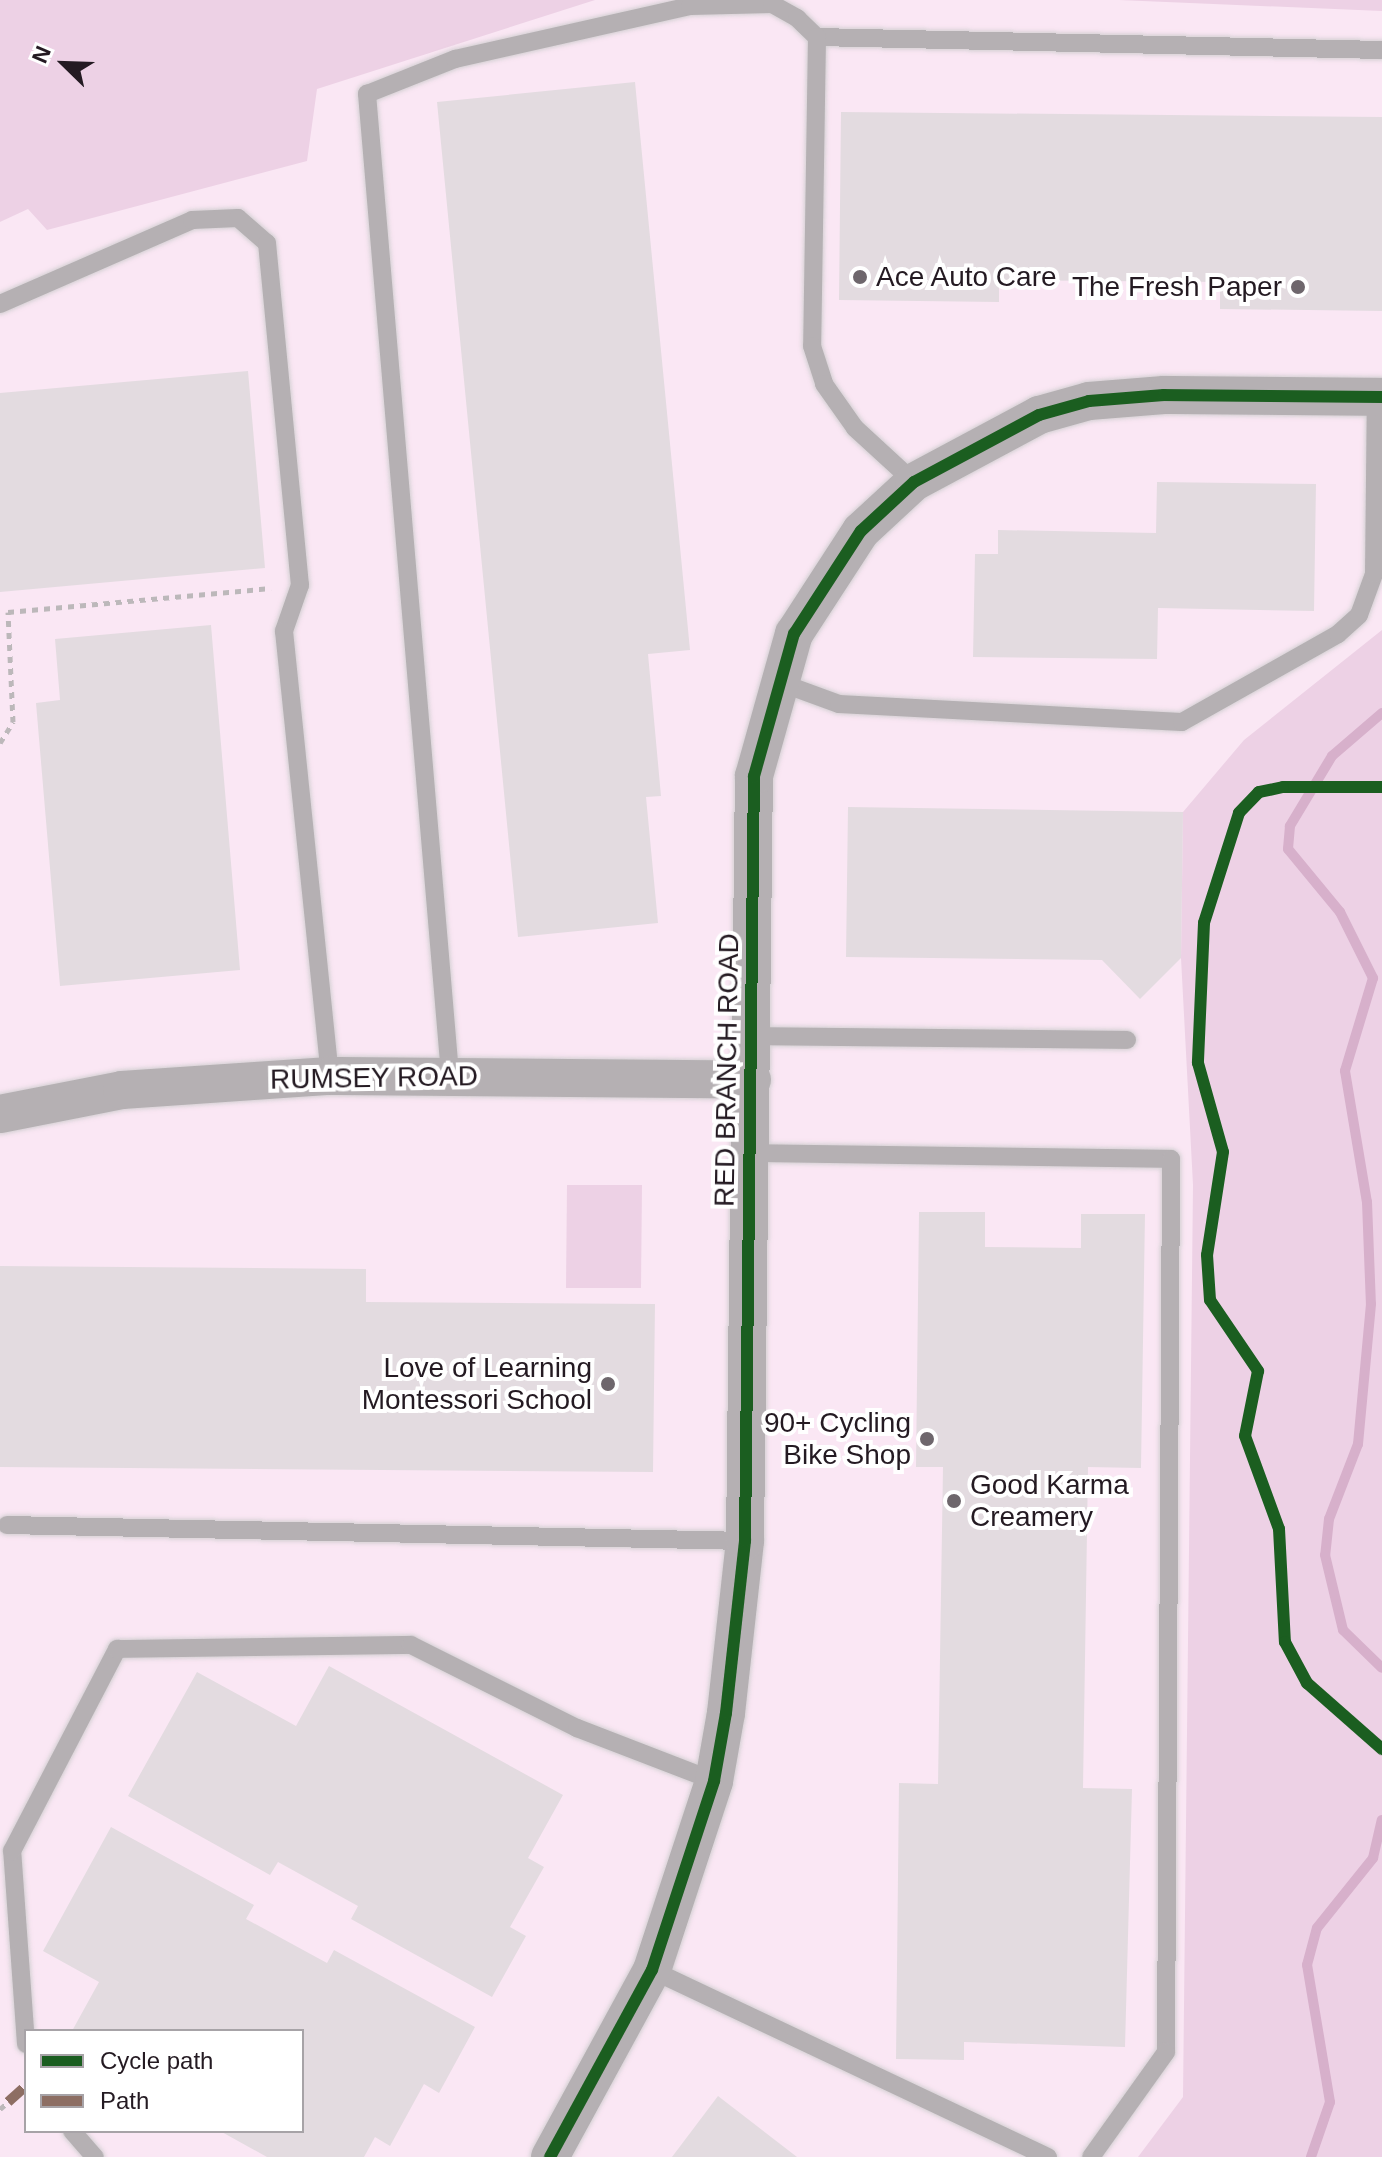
<!DOCTYPE html>
<html>
<head>
<meta charset="utf-8">
<style>
  body { margin:0 }
  #map { position:relative; width:1382px; height:2157px; overflow:hidden; background:#f8f3f6; font-family:Arial,sans-serif }
  div>[style] { position:absolute }
  .built>* { inset:0; background:#fae7f4 }
  .green>* { inset:0; background:#edd1e5 }
  .stream>* { height:10px; margin:-5px; padding:0 5px; transform-origin:5px; border-radius:5px; background:#d7b0cb }
  .building>* { inset:0; background:#e3dbe0 }
  .path>* { height:5px; margin-top:-2.5px; transform-origin:0; background:repeating-linear-gradient(90deg,#bcb8ba 0 6px,transparent 0 12px) }
  .roads { filter:drop-shadow(0 0 2px #d5d1d4) drop-shadow(0 0 2px #d5d1d4) }
  .service>* { height:18px; margin:-9px; padding:0 9px; transform-origin:9px; border-radius:9px; background:#b5b0b3 }
  .minor>* { height:38px; margin:-19px; padding:0 19px; transform-origin:19px; border-radius:19px; background:#b5b0b3 }
  .quiet>* { height:10px; margin-top:-5px; transform-origin:0; background:repeating-linear-gradient(90deg,#8d6e63 0 20px,transparent 0 30px) }
  .cycleway>* { height:12px; margin:-6px; padding:0 6px; transform-origin:6px; border-radius:6px; background:#1b5e20 }
  .dots>* { width:22px; height:22px; translate:-50% -50%; box-sizing:border-box; border:4px solid #fff; border-radius:50% }
  span { translate:-50% -50%; white-space:nowrap; text-align:center; line-height:1.15; -webkit-text-stroke:8px #fff; paint-order:stroke }
  .poi-label { font-size:28px; color:#241a22 }
  .left { translate:0 -50%; text-align:left }
  .right { translate:-100% -50%; text-align:right }
  .street-label { font-size:28px; color:#241a22 }
  .legend { position:absolute; left:24px; top:2029px; width:280px; height:104px; box-sizing:border-box; background:#fff; border:2px solid #a7a3a7; margin:0; padding:10px 14px; list-style:none; font-size:24px; color:#241a22 }
  .legend li { display:flex; align-items:center; gap:16px; height:40px }
  .legend b { width:40px; border:2px solid #a7a3a7 }
  .north { position:absolute; left:24px; top:24px; width:80px; height:80px; -webkit-text-stroke:6px #fff; paint-order:stroke; rotate:293deg; font-size:22px; font-weight:700; line-height:32px; text-align:center; color:#241a22 }
  .north::after { content:''; display:block; margin:auto; width:28px; height:36px; background:#241a22; clip-path:polygon(50% 0,100% 100%,50% 72%,0 100%) }
</style>
</head>
<body>
<div id="map">
  <div class="built">
    <i style="clip-path:polygon(evenodd,445px 0,1382px 0,1382px 2157px,0 2157px,0 222px,445px 0,26px 2031px,302px 2031px,302px 2131px,26px 2131px,26px 2031px)"></i>
  </div>
  <div class="green">
    <i style="clip-path:polygon(0 0,595px 0,317px 89px,307px 161px,47px 230px,28px 209px,0 222px)"></i>
    <i style="clip-path:polygon(1119px 0,1382px 0,1382px 11px)"></i>
    <i style="clip-path:polygon(1382px 630px,1382px 2157px,1138px 2157px,1183px 2097px,1193px 1185px,1181px 958px,1183px 812px,1244px 740px)"></i>
    <i style="clip-path:polygon(567px 1185px,642px 1185px,641px 1288px,566px 1288px)"></i>
  </div>
  <div class="stream">
    <i style="left:1382px;top:713px;width:66px;rotate:139.3deg"></i>
    <i style="left:1332px;top:756px;width:82px;rotate:121deg"></i>
    <i style="left:1290px;top:826px;width:23px;rotate:95deg"></i>
    <i style="left:1288px;top:849px;width:82px;rotate:50.5deg"></i>
    <i style="left:1340px;top:912px;width:74px;rotate:63.4deg"></i>
    <i style="left:1373px;top:978px;width:97px;rotate:106.8deg"></i>
    <i style="left:1345px;top:1071px;width:133px;rotate:80.5deg"></i>
    <i style="left:1367px;top:1202px;width:102px;rotate:87.8deg"></i>
    <i style="left:1371px;top:1304px;width:141px;rotate:95.3deg"></i>
    <i style="left:1358px;top:1444px;width:80px;rotate:111.1deg"></i>
    <i style="left:1329px;top:1519px;width:36px;rotate:96deg"></i>
    <i style="left:1325px;top:1555px;width:77px;rotate:76.5deg"></i>
    <i style="left:1343px;top:1630px;width:54px;rotate:44.3deg"></i>
    <i style="left:1311px;top:2157px;width:58px;rotate:-70.9deg"></i>
    <i style="left:1330px;top:2102px;width:139px;rotate:-99.5deg"></i>
    <i style="left:1307px;top:1965px;width:38px;rotate:-75deg"></i>
    <i style="left:1317px;top:1928px;width:90px;rotate:-51.3deg"></i>
    <i style="left:1373px;top:1858px;width:39px;rotate:-77deg"></i>
  </div>
  <div class="building">
    <i style="clip-path:polygon(635px 82px,690px 650px,648px 654px,661px 796px,646px 797px,658px 923px,518px 937px,437px 102px)"></i>
    <i style="clip-path:polygon(841px 112px,1382px 117px,1382px 311px,1220px 309px,1220px 282px,999px 280px,999px 302px,839px 300px)"></i>
    <i style="clip-path:polygon(248px 371px,265px 568px,0 592px,0 393px)"></i>
    <i style="clip-path:polygon(1157px 482px,1316px 484px,1314px 611px,1158px 608px,1157px 659px,973px 657px,975px 554px,998px 554px,998px 530px,1156px 533px)"></i>
    <i style="clip-path:polygon(211px 625px,240px 970px,60px 986px,36px 703px,60px 700px,55px 639px)"></i>
    <i style="clip-path:polygon(848px 807px,1183px 812px,1181px 958px,1140px 999px,1102px 960px,846px 957px)"></i>
    <i style="clip-path:polygon(919px 1212px,985px 1212px,985px 1247px,1081px 1248px,1081px 1214px,1145px 1214px,1141px 1468px,1088px 1467px,1083px 1788px,1132px 1789px,1125px 2047px,964px 2042px,964px 2060px,896px 2059px,899px 1783px,938px 1784px,943px 1467px,916px 1467px)"></i>
    <i style="clip-path:polygon(0 1266px,366px 1269px,366px 1302px,655px 1304px,653px 1472px,0 1467px)"></i>
    <i style="clip-path:polygon(329px 1666px,563px 1795px,528px 1858px,544px 1867px,510px 1927px,526px 1936px,492px 1997px,351px 1919px,358px 1906px,278px 1862px,270px 1875px,128px 1796px,197px 1672px,296px 1726px)"></i>
    <i style="clip-path:polygon(111px 1827px,254px 1905px,246px 1919px,327px 1963px,334px 1950px,475px 2027px,439px 2093px,424px 2084px,390px 2146px,375px 2137px,364px 2157px,267px 2157px,220px 2131px,302px 2131px,302px 2031px,72px 2031px,99px 1982px,43px 1951px)"></i>
    <i style="clip-path:polygon(718px 2096px,797px 2157px,672px 2157px)"></i>
  </div>
  <div class="path">
    <i style="left:0;top:743px;width:25px;rotate:-58deg"></i>
    <i style="left:13px;top:722px;width:110px;rotate:-92.6deg"></i>
    <i style="left:8px;top:612px;width:264px;rotate:-5.2deg"></i>
    <i style="left:0;top:2109px;width:11px;rotate:-41deg"></i>
  </div>
  <div class="roads">
    <div class="service">
      <i style="left:817px;top:37px;width:565px;rotate:1.32deg"></i>
      <i style="left:0;top:304px;width:210px;rotate:-23.6deg"></i>
      <i style="left:192px;top:220px;width:46px;rotate:-2.5deg"></i>
      <i style="left:238px;top:218px;width:38px;rotate:41deg"></i>
      <i style="left:267px;top:243px;width:344px;rotate:84.5deg"></i>
      <i style="left:300px;top:585px;width:49px;rotate:109.2deg"></i>
      <i style="left:284px;top:631px;width:447px;rotate:84.1deg"></i>
      <i style="left:776px;top:681px;width:67px;rotate:20.1deg"></i>
      <i style="left:839px;top:704px;width:343px;rotate:3deg"></i>
      <i style="left:1182px;top:722px;width:179px;rotate:-29.4deg"></i>
      <i style="left:1338px;top:634px;width:28px;rotate:-42deg"></i>
      <i style="left:1359px;top:615px;width:44px;rotate:-69.9deg"></i>
      <i style="left:1374px;top:574px;width:177px;rotate:-89.4deg"></i>
      <i style="left:752px;top:1036px;width:375px;rotate:0.6deg"></i>
      <i style="left:450px;top:1074px;width:984px;rotate:-94.84deg"></i>
      <i style="left:367px;top:94px;width:95px;rotate:-21.7deg"></i>
      <i style="left:455px;top:59px;width:241px;rotate:-12.7deg"></i>
      <i style="left:690px;top:6px;width:82px;rotate:-1.4deg"></i>
      <i style="left:772px;top:4px;width:29px;rotate:29deg"></i>
      <i style="left:797px;top:18px;width:28px;rotate:44deg"></i>
      <i style="left:817px;top:37px;width:309px;rotate:90.9deg"></i>
      <i style="left:812px;top:346px;width:40px;rotate:72deg"></i>
      <i style="left:824px;top:384px;width:54px;rotate:54.8deg"></i>
      <i style="left:855px;top:428px;width:80px;rotate:42.5deg"></i>
      <i style="left:750px;top:1153px;width:421px;rotate:0.8deg"></i>
      <i style="left:1171px;top:1159px;width:893px;rotate:90.32deg"></i>
      <i style="left:1166px;top:2052px;width:129px;rotate:125.5deg"></i>
      <i style="left:7px;top:1525px;width:738px;rotate:1.24deg"></i>
      <i style="left:652px;top:1970px;width:438px;rotate:25.3deg"></i>
      <i style="left:26px;top:2044px;width:194px;rotate:-94.1deg"></i>
      <i style="left:12px;top:1851px;width:228px;rotate:-62.5deg"></i>
      <i style="left:117px;top:1649px;width:294px;rotate:-0.8deg"></i>
      <i style="left:411px;top:1645px;width:186px;rotate:26.6deg"></i>
      <i style="left:577px;top:1728px;width:147px;rotate:21.1deg"></i>
      <i style="left:72px;top:2131px;width:35px;rotate:49deg"></i>
    </div>
    <div class="minor">
      <i style="left:0;top:1114px;width:124px;rotate:-11.1deg"></i>
      <i style="left:122px;top:1090px;width:208px;rotate:-3.9deg"></i>
      <i style="left:330px;top:1076px;width:422px;rotate:0.5deg"></i>
      <i style="left:550px;top:2157px;width:213px;rotate:-61.4deg"></i>
      <i style="left:652px;top:1970px;width:199px;rotate:-71.8deg"></i>
      <i style="left:714px;top:1781px;width:69px;rotate:-80deg"></i>
      <i style="left:726px;top:1713px;width:173px;rotate:-83.7deg"></i>
      <i style="left:745px;top:1541px;width:765px;rotate:-89.33deg"></i>
      <i style="left:754px;top:776px;width:148px;rotate:-74.3deg"></i>
      <i style="left:794px;top:634px;width:123px;rotate:-57deg"></i>
      <i style="left:861px;top:531px;width:72px;rotate:-42.8deg"></i>
      <i style="left:914px;top:482px;width:142px;rotate:-28.2deg"></i>
      <i style="left:1039px;top:415px;width:52px;rotate:-15.6deg"></i>
      <i style="left:1089px;top:401px;width:75px;rotate:-4.6deg"></i>
      <i style="left:1164px;top:395px;width:218px;rotate:0.5deg"></i>
    </div>
  </div>
  <div class="quiet">
    <i style="left:8px;top:2102px;width:24px;rotate:-42deg"></i>
  </div>
  <div class="cycleway">
    <i style="left:1382px;top:787px;width:99px;rotate:180deg"></i>
    <i style="left:1283px;top:787px;width:25px;rotate:168deg"></i>
    <i style="left:1259px;top:792px;width:29px;rotate:134deg"></i>
    <i style="left:1239px;top:813px;width:115px;rotate:107.7deg"></i>
    <i style="left:1204px;top:923px;width:140px;rotate:92.5deg"></i>
    <i style="left:1198px;top:1063px;width:92px;rotate:74.3deg"></i>
    <i style="left:1223px;top:1152px;width:104px;rotate:98.8deg"></i>
    <i style="left:1207px;top:1255px;width:45px;rotate:86.2deg"></i>
    <i style="left:1210px;top:1300px;width:86px;rotate:55.9deg"></i>
    <i style="left:1258px;top:1371px;width:66px;rotate:101.3deg"></i>
    <i style="left:1245px;top:1436px;width:99px;rotate:69.9deg"></i>
    <i style="left:1279px;top:1529px;width:113px;rotate:87deg"></i>
    <i style="left:1285px;top:1642px;width:47px;rotate:61.8deg"></i>
    <i style="left:1307px;top:1683px;width:100px;rotate:41.3deg"></i>
    <i style="left:550px;top:2157px;width:213px;rotate:-61.4deg"></i>
    <i style="left:652px;top:1970px;width:199px;rotate:-71.8deg"></i>
    <i style="left:714px;top:1781px;width:69px;rotate:-80deg"></i>
    <i style="left:726px;top:1713px;width:173px;rotate:-83.7deg"></i>
    <i style="left:745px;top:1541px;width:765px;rotate:-89.33deg"></i>
    <i style="left:754px;top:776px;width:148px;rotate:-74.3deg"></i>
    <i style="left:794px;top:634px;width:123px;rotate:-57deg"></i>
    <i style="left:861px;top:531px;width:72px;rotate:-42.8deg"></i>
    <i style="left:914px;top:482px;width:142px;rotate:-28.2deg"></i>
    <i style="left:1039px;top:415px;width:52px;rotate:-15.6deg"></i>
    <i style="left:1089px;top:401px;width:75px;rotate:-4.6deg"></i>
    <i style="left:1164px;top:395px;width:218px;rotate:0.5deg"></i>
  </div>
  <div class="dots">
    <i style="left:860px;top:277px;background:#6e666c"></i>
    <i style="left:1298px;top:287px;background:#6e666c"></i>
    <i style="left:608px;top:1384px;background:#6e666c"></i>
    <i style="left:927px;top:1439px;background:#6e666c"></i>
    <i style="left:954px;top:1501px;background:#6e666c"></i>
  </div>
  <div class="poi-label">
    <span class="left" style="left:876px;top:277px">Ace Auto Care</span>
    <span class="right" style="left:1282px;top:287px">The Fresh Paper</span>
    <span class="right" style="left:592px;top:1384px">Love of Learning<br>Montessori School</span>
    <span class="right" style="left:911px;top:1439px">90+ Cycling<br>Bike Shop</span>
    <span class="left" style="left:970px;top:1501px">Good Karma<br>Creamery</span>
  </div>
  <div class="street-label">
    <span style="left:727px;top:1070px;rotate:-89deg">RED BRANCH ROAD</span>
    <span style="left:374px;top:1078px;rotate:-1deg">RUMSEY ROAD</span>
  </div>
  <ul class="legend">
  <li><b style="height:10px;background:#1b5e20"></b>Cycle path</li>
  <li><b style="height:10px;background:#8d6e63"></b>Path</li>
  </ul>
  <div class="north">N</div>
</div>
</body>
</html>
